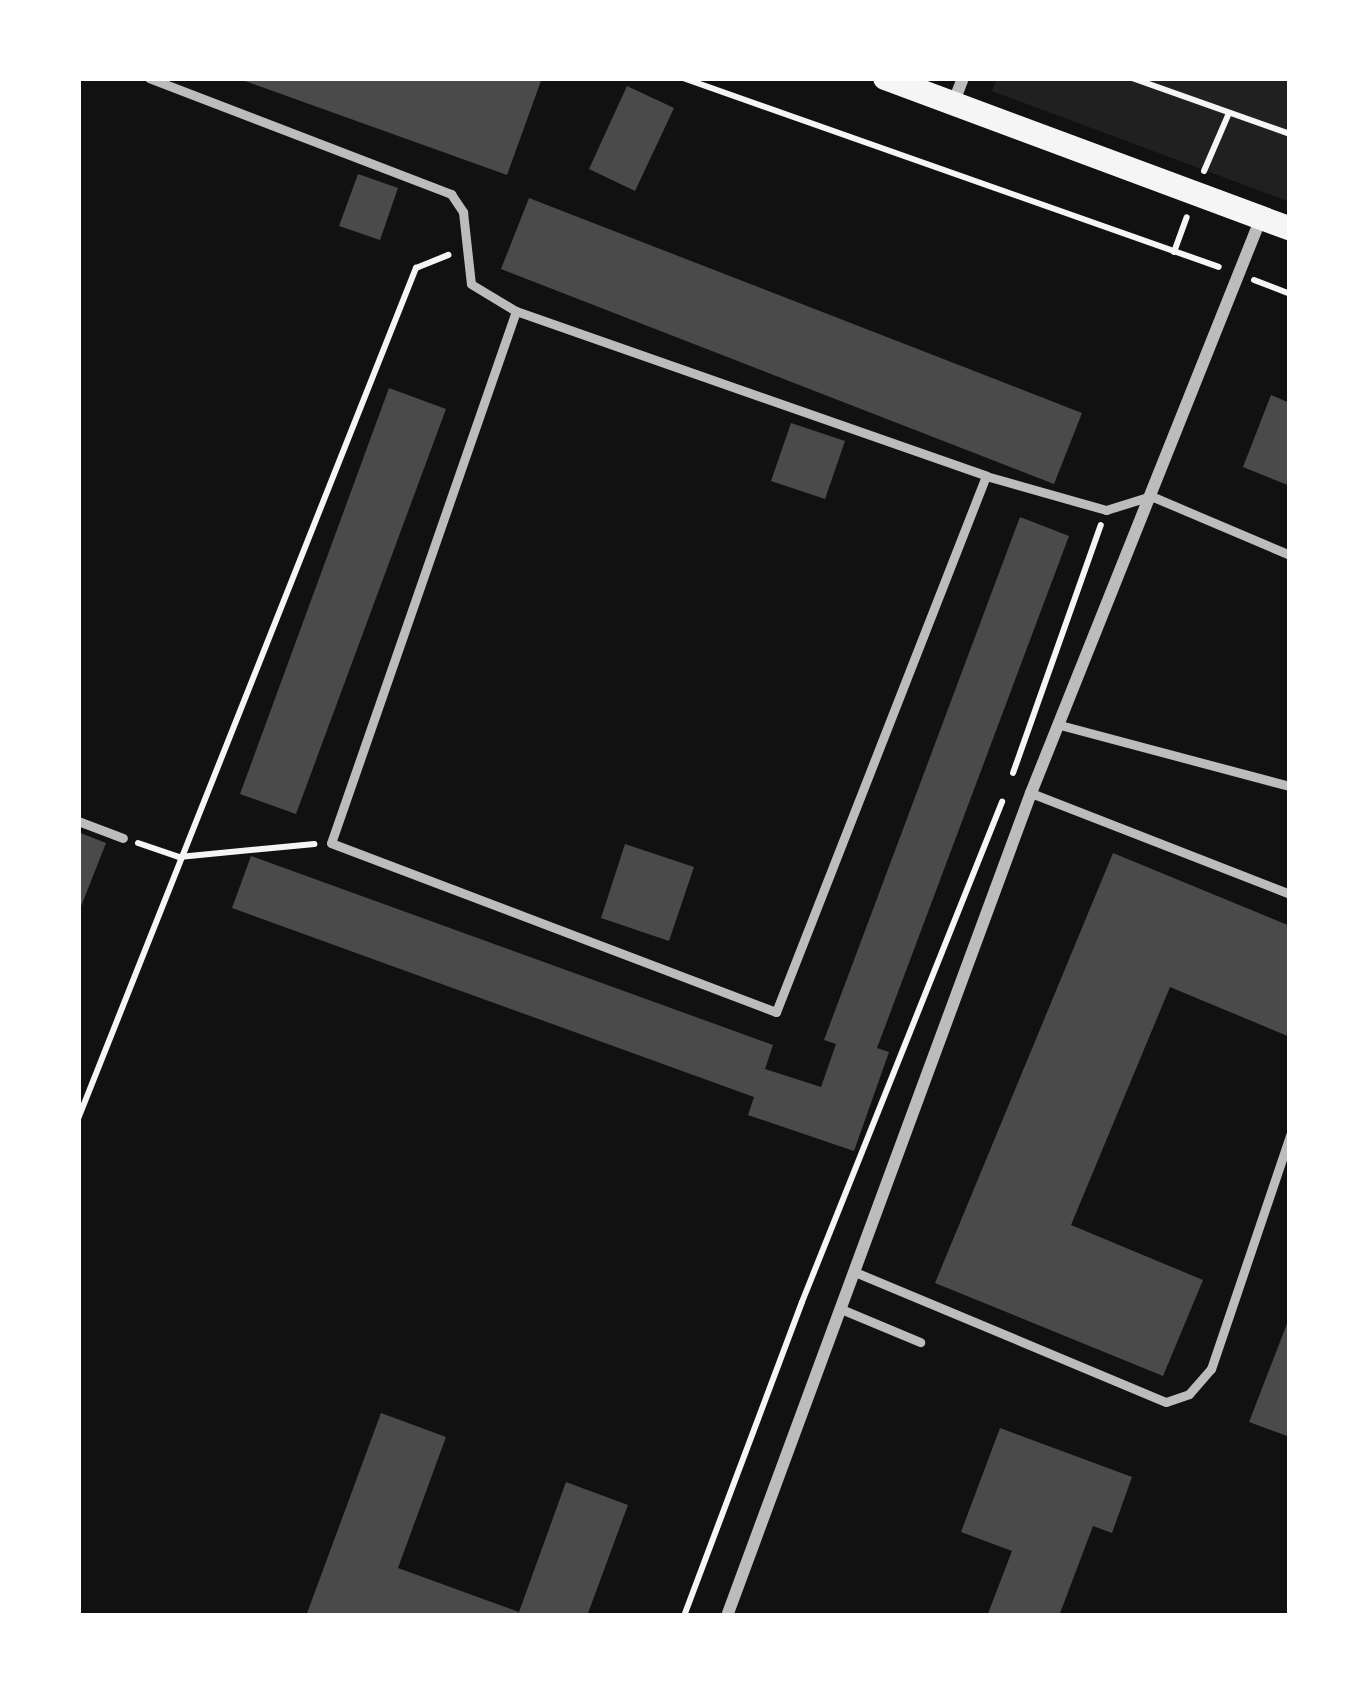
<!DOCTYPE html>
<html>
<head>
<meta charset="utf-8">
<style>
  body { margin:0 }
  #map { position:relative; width:1368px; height:1694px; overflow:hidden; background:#111; font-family:Helvetica,sans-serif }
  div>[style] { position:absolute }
  .green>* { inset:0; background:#202020 }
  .building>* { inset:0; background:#4a4a4a }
  .path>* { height:6px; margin:-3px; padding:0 3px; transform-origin:3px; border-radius:3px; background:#f5f5f5 }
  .service>* { height:9px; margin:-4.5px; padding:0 4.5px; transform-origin:4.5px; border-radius:4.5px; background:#bcbcbc }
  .minor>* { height:12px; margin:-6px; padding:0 6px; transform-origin:6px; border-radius:6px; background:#bcbcbc }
  .secondary>* { height:24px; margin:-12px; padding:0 12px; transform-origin:12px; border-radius:12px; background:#f5f5f5 }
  span { translate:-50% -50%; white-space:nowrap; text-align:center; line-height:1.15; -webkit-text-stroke:10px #fff; paint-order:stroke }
  .frame { position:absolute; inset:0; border:81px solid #fff; pointer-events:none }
</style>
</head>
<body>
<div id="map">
  <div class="green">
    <i style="clip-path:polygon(997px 78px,1290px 78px,1290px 202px,992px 91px)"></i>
  </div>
  <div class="building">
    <i style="clip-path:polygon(542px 78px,507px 175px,239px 79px,239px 78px)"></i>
    <i style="clip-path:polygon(627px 86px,674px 108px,635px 191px,589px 169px)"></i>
    <i style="clip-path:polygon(358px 174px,398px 188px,380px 240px,339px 226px)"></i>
    <i style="clip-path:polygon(529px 198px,1082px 413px,1054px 484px,501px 269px)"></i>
    <i style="clip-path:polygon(389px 388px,446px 409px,296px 814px,240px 794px)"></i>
    <i style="clip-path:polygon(1271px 395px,1290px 403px,1290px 486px,1243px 467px)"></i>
    <i style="clip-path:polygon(791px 423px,845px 441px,825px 499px,771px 481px)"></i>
    <i style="clip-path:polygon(1020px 517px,1069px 536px,877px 1048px,889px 1052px,854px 1151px,748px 1115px,754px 1097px,232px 908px,251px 856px,773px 1045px,765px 1069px,821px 1087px,836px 1044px,824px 1040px)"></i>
    <i style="clip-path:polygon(78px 832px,106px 843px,78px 914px)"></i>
    <i style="clip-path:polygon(625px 844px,694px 867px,669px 941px,601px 918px)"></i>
    <i style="clip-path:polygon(1113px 853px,1290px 926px,1290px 1037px,1170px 987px,1071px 1225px,1203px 1280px,1163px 1376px,935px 1283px)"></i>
    <i style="clip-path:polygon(1290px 1316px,1290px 1437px,1249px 1422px)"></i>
    <i style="clip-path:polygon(381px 1413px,446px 1437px,398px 1568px,519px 1612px,566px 1482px,628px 1505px,587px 1616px,306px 1616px)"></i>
    <i style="clip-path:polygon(1000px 1428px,1132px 1477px,1112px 1533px,1093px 1526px,1059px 1616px,987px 1616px,1012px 1551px,961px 1532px)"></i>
  </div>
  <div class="path">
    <i style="left:683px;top:78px;width:568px;rotate:19.42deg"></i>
    <i style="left:1132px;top:78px;width:168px;rotate:19.5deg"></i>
    <i style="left:1204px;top:171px;width:63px;rotate:-66.7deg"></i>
    <i style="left:1174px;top:252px;width:37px;rotate:-70deg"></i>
    <i style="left:1254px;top:280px;width:39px;rotate:21deg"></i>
    <i style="left:1013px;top:773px;width:263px;rotate:-70.5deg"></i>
    <i style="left:138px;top:843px;width:43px;rotate:18.9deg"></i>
    <i style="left:179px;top:857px;width:136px;rotate:-5.5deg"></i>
    <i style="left:78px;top:1119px;width:916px;rotate:-68.34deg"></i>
    <i style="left:416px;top:268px;width:35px;rotate:-22deg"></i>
    <i style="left:684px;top:1616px;width:335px;rotate:-69.4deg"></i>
    <i style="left:802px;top:1302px;width:539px;rotate:-68.2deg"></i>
  </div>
  <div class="service">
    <i style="left:149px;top:78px;width:324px;rotate:21deg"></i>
    <i style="left:451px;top:194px;width:22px;rotate:56deg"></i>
    <i style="left:463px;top:212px;width:72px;rotate:83.7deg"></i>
    <i style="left:471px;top:284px;width:52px;rotate:31deg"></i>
    <i style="left:516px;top:311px;width:498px;rotate:19.3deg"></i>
    <i style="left:986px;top:476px;width:125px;rotate:15.8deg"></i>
    <i style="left:1106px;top:510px;width:47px;rotate:-17.3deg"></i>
    <i style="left:1151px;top:496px;width:151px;rotate:23deg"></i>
    <i style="left:516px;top:311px;width:563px;rotate:109.17deg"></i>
    <i style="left:331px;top:843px;width:476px;rotate:20.8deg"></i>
    <i style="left:776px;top:1012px;width:576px;rotate:-68.61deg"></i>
    <i style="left:1060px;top:725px;width:238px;rotate:14.9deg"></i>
    <i style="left:1031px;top:793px;width:278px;rotate:21.3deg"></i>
    <i style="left:78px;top:821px;width:48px;rotate:20.7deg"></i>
    <i style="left:855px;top:1272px;width:337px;rotate:22.7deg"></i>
    <i style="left:1166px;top:1402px;width:24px;rotate:-19deg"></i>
    <i style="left:1189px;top:1394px;width:33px;rotate:-49deg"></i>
    <i style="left:1211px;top:1369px;width:247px;rotate:-71.3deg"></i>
    <i style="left:841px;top:1309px;width:86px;rotate:22.7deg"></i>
  </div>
  <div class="minor">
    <i style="left:953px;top:104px;width:28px;rotate:-69deg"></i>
    <i style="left:727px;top:1616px;width:877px;rotate:-69.73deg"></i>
    <i style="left:1031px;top:793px;width:619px;rotate:-68.2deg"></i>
  </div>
  <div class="secondary">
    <i style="left:885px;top:78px;width:432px;rotate:20.4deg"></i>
  </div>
  <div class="frame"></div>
</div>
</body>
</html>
